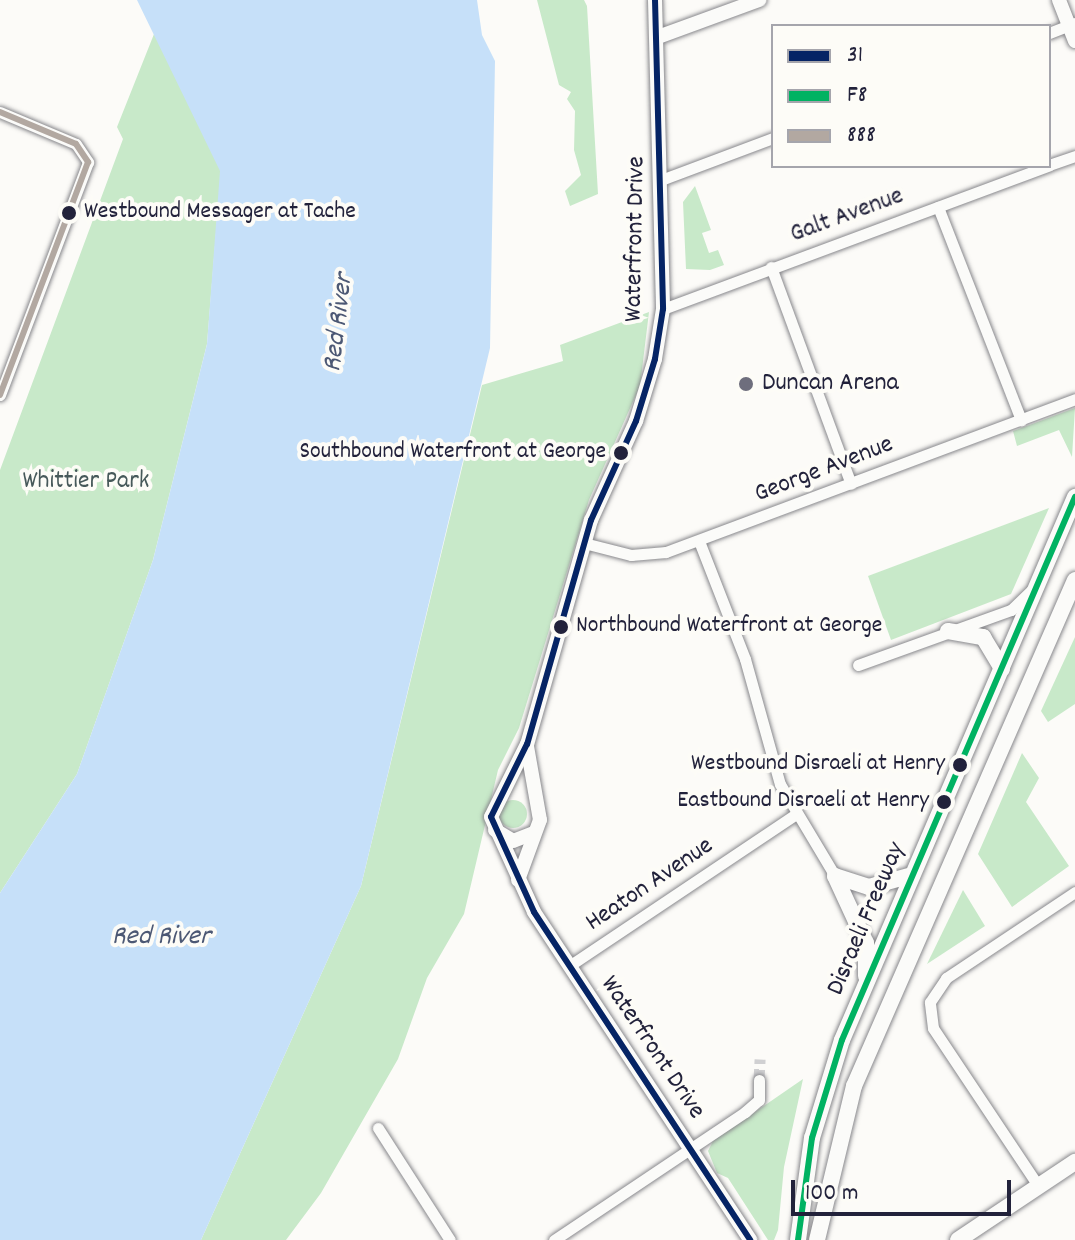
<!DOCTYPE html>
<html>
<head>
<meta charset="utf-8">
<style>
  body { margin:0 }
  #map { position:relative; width:1075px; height:1240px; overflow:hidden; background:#fcfbf8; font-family:Dekko,sans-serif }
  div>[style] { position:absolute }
  .green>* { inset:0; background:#c8e9c9 }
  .round { border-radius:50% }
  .water>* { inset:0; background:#c6e0f9 }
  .minor-tunnel>* { height:11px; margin-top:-5.5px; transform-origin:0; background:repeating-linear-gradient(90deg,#d0d0d2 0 11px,transparent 0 16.5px) }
  .roads { filter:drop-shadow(0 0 2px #88888c) drop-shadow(0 0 2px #88888c) }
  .minor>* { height:11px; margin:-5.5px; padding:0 5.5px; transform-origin:5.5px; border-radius:5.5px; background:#fbfbf9 }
  .tertiary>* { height:14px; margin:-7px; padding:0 7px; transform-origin:7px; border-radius:7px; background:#fbfbf9 }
  .secondary>* { height:16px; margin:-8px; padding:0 8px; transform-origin:8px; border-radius:8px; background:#fbfbf9 }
  .bus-1>* { height:6px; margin:-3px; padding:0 3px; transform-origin:3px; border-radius:3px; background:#052465 }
  .bus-2>* { height:6px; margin:-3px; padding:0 3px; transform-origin:3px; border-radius:3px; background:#00b262 }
  .bus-3>* { height:6px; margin:-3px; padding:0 3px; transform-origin:3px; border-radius:3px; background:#b2a8a1 }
  .dots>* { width:22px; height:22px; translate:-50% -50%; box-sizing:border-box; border:4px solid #fdfcf7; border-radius:50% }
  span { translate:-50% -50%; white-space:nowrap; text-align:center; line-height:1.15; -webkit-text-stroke:8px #fdfcf7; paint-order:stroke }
  .bus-label { font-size:24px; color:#22223b }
  .left { translate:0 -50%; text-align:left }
  .right { translate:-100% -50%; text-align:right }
  .street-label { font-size:26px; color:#22223b }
  .poi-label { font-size:26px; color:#22223b }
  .park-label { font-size:26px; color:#47595a }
  .water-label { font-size:28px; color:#4c5874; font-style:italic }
  .legend { position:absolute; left:771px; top:24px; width:280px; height:144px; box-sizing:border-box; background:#fdfcf7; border:2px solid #a5a5ac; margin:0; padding:10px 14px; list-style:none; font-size:24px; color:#22223b }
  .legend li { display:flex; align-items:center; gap:16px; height:40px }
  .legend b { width:40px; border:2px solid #a5a5ac }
  .scale { position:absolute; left:791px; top:1180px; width:220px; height:36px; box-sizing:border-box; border:4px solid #22223b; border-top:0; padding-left:10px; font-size:24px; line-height:28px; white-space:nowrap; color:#22223b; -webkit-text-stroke:6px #fdfcf7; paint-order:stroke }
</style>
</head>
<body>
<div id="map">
  <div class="green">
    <i style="clip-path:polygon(537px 0,584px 0,587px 6px,598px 194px,570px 206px,565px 191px,581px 175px,574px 150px,575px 111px,567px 99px,571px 92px,559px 85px)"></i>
    <i style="clip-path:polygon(156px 29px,221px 171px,207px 344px,153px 560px,77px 774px,0 893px,0 470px,123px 139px,117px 127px)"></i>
    <i style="clip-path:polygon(695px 186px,711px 230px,702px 233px,709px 253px,718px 250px,724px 265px,710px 270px,686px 269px,683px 202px)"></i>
    <i style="clip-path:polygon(649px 312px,640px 386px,589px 500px,519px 728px,498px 770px,464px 914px,427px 978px,398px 1059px,321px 1193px,286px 1240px,201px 1240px,361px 886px,482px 385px,563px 361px,560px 345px)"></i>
    <i style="clip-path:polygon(1075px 408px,1072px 457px,1059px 430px,1017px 446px,1013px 431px)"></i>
    <i style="clip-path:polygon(1049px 508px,1011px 594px,891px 640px,868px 576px)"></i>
    <i style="clip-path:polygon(1075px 637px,1075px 704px,1048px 722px,1041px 711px)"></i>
    <i style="clip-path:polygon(1022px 753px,1039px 778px,1026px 802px,1069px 866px,1012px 907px,978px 854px)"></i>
    <i class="round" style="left:499px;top:800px;width:28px;height:28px"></i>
    <i style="clip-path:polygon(963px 890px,985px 926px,927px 964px)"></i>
    <i style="clip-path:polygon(803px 1079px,784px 1167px,778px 1230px,774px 1240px,768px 1240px,728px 1178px,717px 1173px,708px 1151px,713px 1141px)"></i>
  </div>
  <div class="water">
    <i style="clip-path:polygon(137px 0,477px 0,482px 35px,495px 61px,490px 348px,361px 886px,201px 1240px,0 1240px,0 893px,77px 774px,153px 560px,207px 344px,220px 171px)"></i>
  </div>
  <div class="minor-tunnel">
    <i style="left:759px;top:1080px;width:21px;rotate:-87deg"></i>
  </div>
  <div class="roads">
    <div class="minor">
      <i style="left:1049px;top:33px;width:28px;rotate:-21deg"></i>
      <i style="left:0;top:112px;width:82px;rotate:22.8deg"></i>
      <i style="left:76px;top:144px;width:22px;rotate:56deg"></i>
      <i style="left:88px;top:162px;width:249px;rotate:110.7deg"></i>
      <i style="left:1049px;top:165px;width:28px;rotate:-19deg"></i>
      <i style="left:661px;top:180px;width:120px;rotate:-20.6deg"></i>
      <i style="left:938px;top:207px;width:229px;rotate:68.7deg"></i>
      <i style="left:771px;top:267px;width:231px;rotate:69.8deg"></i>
      <i style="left:663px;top:309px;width:411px;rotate:-20.4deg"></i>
      <i style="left:699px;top:541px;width:127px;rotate:68.7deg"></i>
      <i style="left:745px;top:659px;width:130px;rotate:74.4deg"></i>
      <i style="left:780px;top:784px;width:107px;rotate:59.1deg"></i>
      <i style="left:584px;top:543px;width:49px;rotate:14.3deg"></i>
      <i style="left:631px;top:555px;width:35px;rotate:-5deg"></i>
      <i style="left:666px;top:552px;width:437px;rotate:-20.5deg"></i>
      <i style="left:858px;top:665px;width:163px;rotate:-19.8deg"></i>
      <i style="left:1011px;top:610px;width:28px;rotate:-44deg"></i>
      <i style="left:569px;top:966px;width:273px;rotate:-33.8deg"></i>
      <i style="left:378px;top:1128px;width:133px;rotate:57.3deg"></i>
      <i style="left:1039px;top:1187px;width:191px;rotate:-123.7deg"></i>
      <i style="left:933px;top:1028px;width:26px;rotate:-97deg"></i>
      <i style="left:930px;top:1002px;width:29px;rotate:-56deg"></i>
      <i style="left:946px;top:978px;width:155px;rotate:-33.7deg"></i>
      <i style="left:554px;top:1240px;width:230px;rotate:-33.8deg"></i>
      <i style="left:745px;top:1112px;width:18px;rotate:-41deg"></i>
      <i style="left:759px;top:1100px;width:20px;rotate:-90deg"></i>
    </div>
    <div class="tertiary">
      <i style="left:655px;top:0;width:309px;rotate:88.5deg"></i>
      <i style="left:663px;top:309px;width:51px;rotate:99.1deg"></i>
      <i style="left:655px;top:359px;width:65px;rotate:107deg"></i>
      <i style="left:636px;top:421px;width:109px;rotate:114.4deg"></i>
      <i style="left:591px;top:520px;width:233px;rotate:105.9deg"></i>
      <i style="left:527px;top:744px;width:81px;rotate:116.3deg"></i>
      <i style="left:491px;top:817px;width:104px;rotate:65.6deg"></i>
      <i style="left:534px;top:912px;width:393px;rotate:56.6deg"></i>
      <i style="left:1059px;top:0;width:44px;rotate:68.7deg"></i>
      <i style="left:658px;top:37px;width:108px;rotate:-20.1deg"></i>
      <i style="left:495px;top:830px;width:21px;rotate:31deg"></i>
      <i style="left:513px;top:841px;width:22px;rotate:-21deg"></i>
      <i style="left:518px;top:880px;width:64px;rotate:-69.9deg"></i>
      <i style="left:540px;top:820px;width:75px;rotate:-100deg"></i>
    </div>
    <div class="secondary">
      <i style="left:948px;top:631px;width:36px;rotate:10deg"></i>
      <i style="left:983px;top:637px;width:37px;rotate:59deg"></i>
      <i style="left:835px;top:876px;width:74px;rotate:65.2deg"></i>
      <i style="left:866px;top:943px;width:33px;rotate:90deg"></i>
      <i style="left:835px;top:876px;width:36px;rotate:18deg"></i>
      <i style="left:869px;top:887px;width:45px;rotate:-15.6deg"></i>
      <i style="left:798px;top:1240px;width:103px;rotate:-82.2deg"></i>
      <i style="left:812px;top:1138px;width:102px;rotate:-73deg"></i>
      <i style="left:842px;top:1040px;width:591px;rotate:-66.78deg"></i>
      <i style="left:817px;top:1240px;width:158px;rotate:-76.5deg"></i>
      <i style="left:854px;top:1086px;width:552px;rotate:-66.41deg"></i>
      <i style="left:958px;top:1240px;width:141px;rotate:-33.7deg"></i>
    </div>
  </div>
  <div class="bus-1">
    <i style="left:655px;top:0;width:309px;rotate:88.5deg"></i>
    <i style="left:663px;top:309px;width:51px;rotate:99.1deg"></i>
    <i style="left:655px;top:359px;width:65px;rotate:107deg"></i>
    <i style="left:636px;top:421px;width:109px;rotate:114.4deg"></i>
    <i style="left:591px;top:520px;width:233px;rotate:105.9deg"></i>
    <i style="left:527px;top:744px;width:81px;rotate:116.3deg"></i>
    <i style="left:491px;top:817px;width:104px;rotate:65.6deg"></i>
    <i style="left:534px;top:912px;width:393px;rotate:56.6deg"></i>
  </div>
  <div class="bus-2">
    <i style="left:798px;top:1240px;width:103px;rotate:-82.2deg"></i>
    <i style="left:812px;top:1138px;width:102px;rotate:-73deg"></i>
    <i style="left:842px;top:1040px;width:591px;rotate:-66.78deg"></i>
  </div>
  <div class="bus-3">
    <i style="left:0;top:112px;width:82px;rotate:22.8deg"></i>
    <i style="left:76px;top:144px;width:22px;rotate:56deg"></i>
    <i style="left:88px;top:162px;width:249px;rotate:110.7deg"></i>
  </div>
  <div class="dots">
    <i style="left:69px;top:213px;background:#22223b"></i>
    <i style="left:746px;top:384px;background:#6e6e7d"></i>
    <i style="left:621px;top:453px;background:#22223b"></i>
    <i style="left:561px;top:627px;background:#22223b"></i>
    <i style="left:960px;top:765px;background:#22223b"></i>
    <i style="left:944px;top:802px;background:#22223b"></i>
  </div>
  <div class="bus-label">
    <span class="left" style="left:84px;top:213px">Westbound Messager at Tache</span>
    <span class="right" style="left:606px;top:453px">Southbound Waterfront at George</span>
    <span class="left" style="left:576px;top:627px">Northbound Waterfront at George</span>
    <span class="right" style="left:945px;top:765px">Westbound Disraeli at Henry</span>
    <span class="right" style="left:929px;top:802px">Eastbound Disraeli at Henry</span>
  </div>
  <div class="street-label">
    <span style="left:847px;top:216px;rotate:-20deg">Galt Avenue</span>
    <span style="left:636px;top:239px;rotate:-89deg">Waterfront Drive</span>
    <span style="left:824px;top:470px;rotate:-21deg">George Avenue</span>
    <span style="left:650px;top:885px;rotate:-34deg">Heaton Avenue</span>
    <span style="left:867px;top:919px;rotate:-67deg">Disraeli Freeway</span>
    <span style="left:652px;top:1048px;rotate:56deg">Waterfront Drive</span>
  </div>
  <div class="poi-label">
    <span class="left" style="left:762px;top:384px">Duncan Arena</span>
  </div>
  <div class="park-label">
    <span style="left:86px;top:482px">Whittier Park</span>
  </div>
  <div class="water-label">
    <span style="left:340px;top:323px;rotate:-83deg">Red River</span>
    <span style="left:161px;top:938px">Red River</span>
  </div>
  <ul class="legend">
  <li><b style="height:10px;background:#052465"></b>31</li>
  <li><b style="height:10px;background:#00b262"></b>F8</li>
  <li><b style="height:10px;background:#b2a8a1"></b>888</li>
  </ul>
  <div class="scale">100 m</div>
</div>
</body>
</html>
